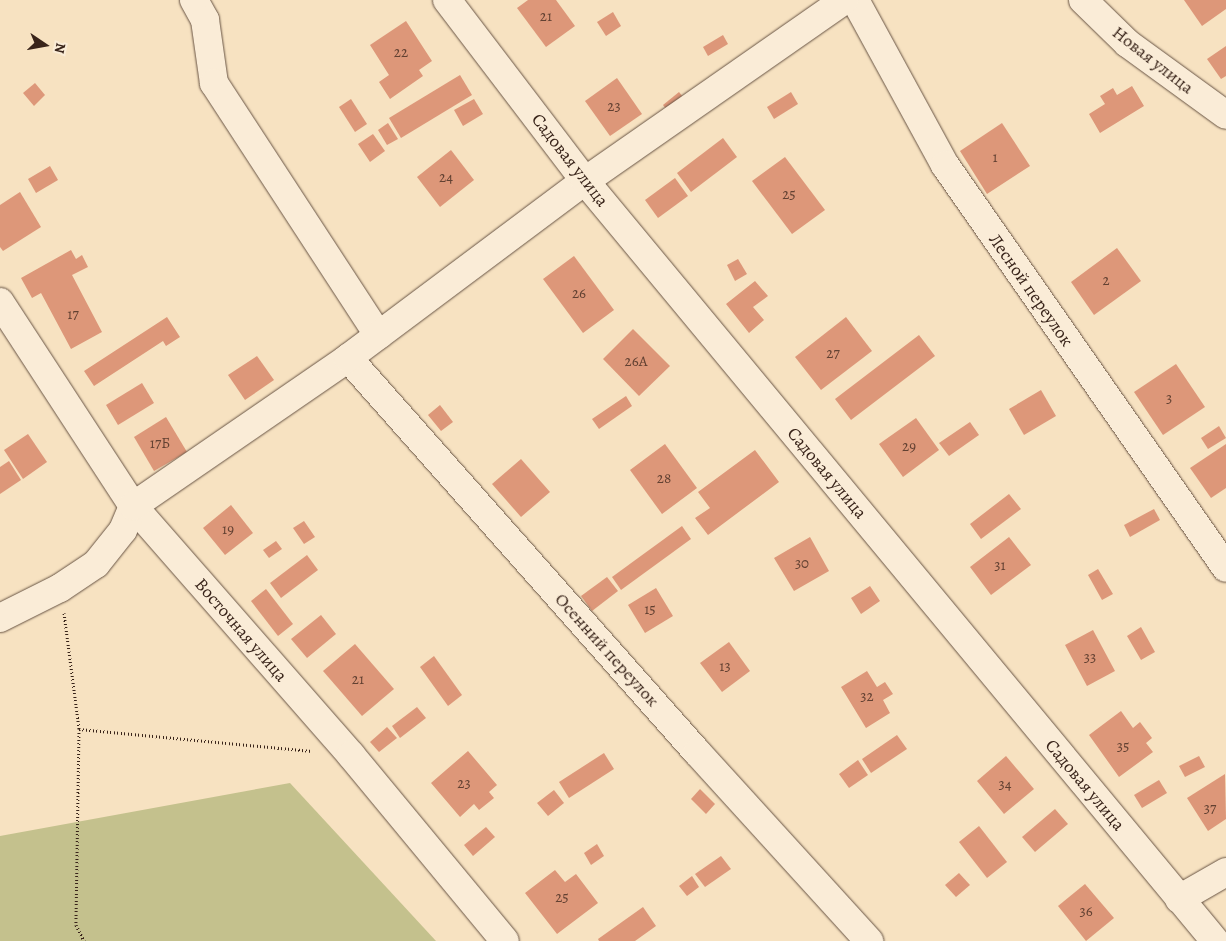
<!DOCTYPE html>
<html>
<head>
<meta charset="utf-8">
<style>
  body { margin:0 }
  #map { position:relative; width:1226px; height:941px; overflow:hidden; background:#f7e2c1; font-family:Alegreya,serif }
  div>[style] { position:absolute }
  .green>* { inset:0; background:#c4c18d }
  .building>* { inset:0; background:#dd9779 }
  .path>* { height:3px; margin-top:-1.5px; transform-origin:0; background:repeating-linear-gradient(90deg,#39241a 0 1px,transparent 0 3.5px) }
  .roads { filter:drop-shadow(0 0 1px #685444) drop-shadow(0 0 1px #685444) }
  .minor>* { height:28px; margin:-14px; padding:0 14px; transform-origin:14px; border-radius:14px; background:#faecd7 }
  span { translate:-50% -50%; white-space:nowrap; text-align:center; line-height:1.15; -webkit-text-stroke:4.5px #faecd7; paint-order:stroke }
  .number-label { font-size:15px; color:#624132 }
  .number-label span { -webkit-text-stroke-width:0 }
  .street-label { font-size:18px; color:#39241a }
  .north { position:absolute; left:20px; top:20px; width:50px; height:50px; -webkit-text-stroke:4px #faecd7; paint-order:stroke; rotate:102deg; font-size:14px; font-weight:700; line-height:20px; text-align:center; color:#39241a }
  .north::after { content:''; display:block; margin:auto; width:18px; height:22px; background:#39241a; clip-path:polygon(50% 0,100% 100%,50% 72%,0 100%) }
</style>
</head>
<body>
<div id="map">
  <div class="green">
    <i style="clip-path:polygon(290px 783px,436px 941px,0 941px,0 836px)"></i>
  </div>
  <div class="building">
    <i style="clip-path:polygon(528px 0,556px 0,575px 26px,546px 47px,517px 8px)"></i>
    <i style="clip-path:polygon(1184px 0,1226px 0,1226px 9px,1202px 26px)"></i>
    <i style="clip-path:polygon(613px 12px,621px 26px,606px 36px,597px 22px)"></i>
    <i style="clip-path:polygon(406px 21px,432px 61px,419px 70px,423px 76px,390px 99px,379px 82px,389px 75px,370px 45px)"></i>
    <i style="clip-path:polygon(723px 35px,728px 44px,708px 56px,703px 47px)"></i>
    <i style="clip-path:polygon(1226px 46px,1226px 76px,1221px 79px,1207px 59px)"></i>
    <i style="clip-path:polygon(460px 75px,472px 95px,401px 138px,389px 118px)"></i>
    <i style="clip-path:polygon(617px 78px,642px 114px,610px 136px,585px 101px)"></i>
    <i style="clip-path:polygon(35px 83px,45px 95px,34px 106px,23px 93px)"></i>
    <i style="clip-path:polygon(1132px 86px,1144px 106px,1100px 133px,1089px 114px,1105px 104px,1100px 96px,1113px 88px,1117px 95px)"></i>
    <i style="clip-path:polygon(679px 92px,697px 114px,680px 127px,663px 105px)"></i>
    <i style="clip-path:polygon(791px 92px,798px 104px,774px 119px,767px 107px)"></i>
    <i style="clip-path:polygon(351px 99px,367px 124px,355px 132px,339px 107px)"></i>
    <i style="clip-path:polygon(474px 99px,483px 114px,463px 126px,454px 110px)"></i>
    <i style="clip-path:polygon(388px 123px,398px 139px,387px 145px,378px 130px)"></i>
    <i style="clip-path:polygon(1002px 123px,1030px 166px,987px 194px,960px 151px)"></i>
    <i style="clip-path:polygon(373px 134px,385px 151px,370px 162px,358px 144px)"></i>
    <i style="clip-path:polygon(723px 138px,737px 157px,691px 192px,677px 173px)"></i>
    <i style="clip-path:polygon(451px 150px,474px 180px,440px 207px,417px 177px)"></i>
    <i style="clip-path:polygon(785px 157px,825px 210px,792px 234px,752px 181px)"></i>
    <i style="clip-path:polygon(50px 166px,58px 180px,36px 193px,28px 179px)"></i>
    <i style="clip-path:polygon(675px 178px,688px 196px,658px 218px,645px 200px)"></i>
    <i style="clip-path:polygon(20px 192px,41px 227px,3px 251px,0 247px,0 205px)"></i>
    <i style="clip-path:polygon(1117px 248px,1141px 281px,1094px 315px,1071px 282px)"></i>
    <i style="clip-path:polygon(71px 250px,76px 259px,82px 255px,88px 267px,72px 275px,102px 332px,71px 349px,41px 293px,32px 298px,21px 278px)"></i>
    <i style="clip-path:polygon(574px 256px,614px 310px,583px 333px,543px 279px)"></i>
    <i style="clip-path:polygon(738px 259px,747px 274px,735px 281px,727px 265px)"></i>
    <i style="clip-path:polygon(755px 281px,768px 296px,753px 307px,764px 320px,749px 333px,726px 304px)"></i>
    <i style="clip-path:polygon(167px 317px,180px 337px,166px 346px,163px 341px,94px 386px,84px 371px)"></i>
    <i style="clip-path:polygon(846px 317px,872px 351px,821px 390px,795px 357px)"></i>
    <i style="clip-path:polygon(633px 329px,670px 366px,639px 396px,603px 359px)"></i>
    <i style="clip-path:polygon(919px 335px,935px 356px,851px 420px,835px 399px)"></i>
    <i style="clip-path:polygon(257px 356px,274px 380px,245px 400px,228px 375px)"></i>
    <i style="clip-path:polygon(1176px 364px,1205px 407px,1163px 435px,1134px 392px)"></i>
    <i style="clip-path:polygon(142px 383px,154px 403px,118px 425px,106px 405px)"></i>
    <i style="clip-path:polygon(1041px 390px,1056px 416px,1024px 435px,1009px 409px)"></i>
    <i style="clip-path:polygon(626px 396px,632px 406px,599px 429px,592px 419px)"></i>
    <i style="clip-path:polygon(440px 405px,453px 422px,441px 431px,428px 415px)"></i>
    <i style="clip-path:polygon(166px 417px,187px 452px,154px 471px,134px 437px)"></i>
    <i style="clip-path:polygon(916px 418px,939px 450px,903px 477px,879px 444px)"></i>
    <i style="clip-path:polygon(970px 422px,979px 435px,949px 456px,939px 443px)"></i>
    <i style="clip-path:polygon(1219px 426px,1226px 438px,1208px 449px,1201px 438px)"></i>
    <i style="clip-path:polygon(28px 434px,47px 462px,23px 479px,4px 450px)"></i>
    <i style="clip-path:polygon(665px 444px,697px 488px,662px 514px,630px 470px)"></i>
    <i style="clip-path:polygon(1226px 444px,1226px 488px,1211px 498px,1190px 468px)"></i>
    <i style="clip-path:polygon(755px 450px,779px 482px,708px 535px,695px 518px,710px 508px,698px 492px)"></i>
    <i style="clip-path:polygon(521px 459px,550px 492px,521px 517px,492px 484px)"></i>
    <i style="clip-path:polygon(9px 461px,21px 480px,0 494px,0 467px)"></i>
    <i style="clip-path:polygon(1009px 494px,1021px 509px,981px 539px,970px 524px)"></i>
    <i style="clip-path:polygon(231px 505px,253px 533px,225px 555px,203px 528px)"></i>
    <i style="clip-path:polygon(1154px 509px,1160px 520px,1130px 537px,1124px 525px)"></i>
    <i style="clip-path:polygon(304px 521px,315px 537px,304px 544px,293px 528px)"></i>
    <i style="clip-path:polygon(682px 526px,691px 539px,621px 590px,612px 577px)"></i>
    <i style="clip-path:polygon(810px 537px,829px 571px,794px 591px,774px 558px)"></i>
    <i style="clip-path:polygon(1009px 537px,1031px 565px,991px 595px,970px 567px)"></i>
    <i style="clip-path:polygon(276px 541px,282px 549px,269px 558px,263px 550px)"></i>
    <i style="clip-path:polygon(307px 555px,318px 570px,281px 598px,270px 583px)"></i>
    <i style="clip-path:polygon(1098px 569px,1113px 594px,1102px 600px,1088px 575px)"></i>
    <i style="clip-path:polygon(607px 577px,618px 591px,592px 611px,581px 596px)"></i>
    <i style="clip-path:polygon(870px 586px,880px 601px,861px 614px,851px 598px)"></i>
    <i style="clip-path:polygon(656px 588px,673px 616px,645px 633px,628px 605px)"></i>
    <i style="clip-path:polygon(266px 589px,293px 624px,278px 636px,251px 601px)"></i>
    <i style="clip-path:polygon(321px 615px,336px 634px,307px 658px,291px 639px)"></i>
    <i style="clip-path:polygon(1141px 627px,1155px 652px,1141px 660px,1127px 636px)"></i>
    <i style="clip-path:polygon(1093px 630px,1115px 671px,1087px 686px,1065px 645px)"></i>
    <i style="clip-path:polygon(729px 642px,750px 671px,722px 692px,700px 663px)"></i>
    <i style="clip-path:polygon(355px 644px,394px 689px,362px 716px,323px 671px)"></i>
    <i style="clip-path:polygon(434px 656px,462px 695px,448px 706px,420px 667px)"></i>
    <i style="clip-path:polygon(867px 671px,877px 687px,885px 682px,893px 694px,883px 700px,890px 713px,866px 728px,841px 687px)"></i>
    <i style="clip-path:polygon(417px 707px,426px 718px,400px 738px,392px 726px)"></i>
    <i style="clip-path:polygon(1121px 711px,1133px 728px,1140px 722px,1152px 738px,1146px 743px,1153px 752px,1119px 777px,1089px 735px)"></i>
    <i style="clip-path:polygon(387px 727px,397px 738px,379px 752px,370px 742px)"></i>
    <i style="clip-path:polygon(897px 735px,907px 749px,871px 773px,862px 759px)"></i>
    <i style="clip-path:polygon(468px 751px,497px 785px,489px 792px,494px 798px,479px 810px,474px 804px,460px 817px,431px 783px)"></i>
    <i style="clip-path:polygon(604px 753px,614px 769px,569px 798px,559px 782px)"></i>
    <i style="clip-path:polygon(1006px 756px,1034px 789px,1004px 814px,977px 781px)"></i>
    <i style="clip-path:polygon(1199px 756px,1205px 767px,1185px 777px,1179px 766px)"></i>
    <i style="clip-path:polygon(858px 760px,868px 775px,849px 788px,839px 774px)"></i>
    <i style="clip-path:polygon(1225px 774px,1226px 819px,1208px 831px,1187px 798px)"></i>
    <i style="clip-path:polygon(1159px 780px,1167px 793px,1142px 808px,1134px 795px)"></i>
    <i style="clip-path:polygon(700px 789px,715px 804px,706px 814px,691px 799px)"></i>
    <i style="clip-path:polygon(554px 790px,564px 803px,548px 816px,537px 803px)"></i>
    <i style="clip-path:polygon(1055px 809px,1068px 824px,1035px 852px,1022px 837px)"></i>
    <i style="clip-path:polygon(979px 826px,1007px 862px,987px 878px,959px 842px)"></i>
    <i style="clip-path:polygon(486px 827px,495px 837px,473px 856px,464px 845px)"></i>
    <i style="clip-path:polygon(597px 844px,604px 856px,591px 865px,584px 853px)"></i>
    <i style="clip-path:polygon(721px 856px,731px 869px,705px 887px,695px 874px)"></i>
    <i style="clip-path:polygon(555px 870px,565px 882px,576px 874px,598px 903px,557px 934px,525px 893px)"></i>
    <i style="clip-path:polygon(959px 873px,970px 885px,956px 897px,945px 885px)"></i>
    <i style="clip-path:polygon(692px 876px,699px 887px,687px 896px,679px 886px)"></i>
    <i style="clip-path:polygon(1085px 884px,1114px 918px,1086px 941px,1058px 906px)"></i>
    <i style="clip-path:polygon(643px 907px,656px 926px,635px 941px,599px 941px,598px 939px)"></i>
  </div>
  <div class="path">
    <i style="left:64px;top:613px;width:117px;rotate:82.6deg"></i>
    <i style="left:79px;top:729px;width:234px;rotate:5.4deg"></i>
    <i style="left:79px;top:729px;width:196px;rotate:90.9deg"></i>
    <i style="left:76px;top:925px;width:18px;rotate:63deg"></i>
  </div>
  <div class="roads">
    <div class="minor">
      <i style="left:194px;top:0;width:23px;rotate:61deg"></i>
      <i style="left:205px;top:20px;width:64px;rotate:81.9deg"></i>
      <i style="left:214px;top:83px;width:301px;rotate:56.9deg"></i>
      <i style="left:447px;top:0;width:228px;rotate:52.7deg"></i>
      <i style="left:585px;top:181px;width:987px;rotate:50.34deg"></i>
      <i style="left:855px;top:0;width:188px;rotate:61.4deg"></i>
      <i style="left:945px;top:165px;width:491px;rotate:55.1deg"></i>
      <i style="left:1083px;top:0;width:62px;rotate:44.3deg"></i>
      <i style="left:1127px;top:43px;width:122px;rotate:36deg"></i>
      <i style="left:0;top:302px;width:244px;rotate:56.9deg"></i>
      <i style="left:133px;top:506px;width:331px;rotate:48.8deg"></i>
      <i style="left:351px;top:755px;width:241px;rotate:50.4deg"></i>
      <i style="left:348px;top:358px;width:526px;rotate:48.47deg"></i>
      <i style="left:697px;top:752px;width:256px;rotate:47.7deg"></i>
      <i style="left:0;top:618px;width:67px;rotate:-26.6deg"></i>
      <i style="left:60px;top:588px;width:43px;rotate:-33.7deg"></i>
      <i style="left:96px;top:564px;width:43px;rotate:-51.5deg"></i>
      <i style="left:123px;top:530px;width:26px;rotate:-67deg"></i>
      <i style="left:133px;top:506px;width:261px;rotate:-34.5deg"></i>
      <i style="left:348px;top:358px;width:296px;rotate:-36.8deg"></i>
      <i style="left:585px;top:181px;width:316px;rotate:-34.9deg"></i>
      <i style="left:1179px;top:899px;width:54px;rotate:-29.9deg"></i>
    </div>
  </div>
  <div class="number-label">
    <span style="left:546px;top:17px">21</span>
    <span style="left:401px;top:53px">22</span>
    <span style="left:614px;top:107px">23</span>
    <span style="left:995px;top:158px">1</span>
    <span style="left:446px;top:178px">24</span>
    <span style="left:789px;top:195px">25</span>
    <span style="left:1106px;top:281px">2</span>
    <span style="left:579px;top:294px">26</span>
    <span style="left:73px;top:315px">17</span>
    <span style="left:833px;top:354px">27</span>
    <span style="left:636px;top:362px">26А</span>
    <span style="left:1169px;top:399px">3</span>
    <span style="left:160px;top:444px">17Б</span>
    <span style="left:909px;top:447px">29</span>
    <span style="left:664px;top:479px">28</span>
    <span style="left:228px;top:530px">19</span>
    <span style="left:802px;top:564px">30</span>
    <span style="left:1000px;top:566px">31</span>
    <span style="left:650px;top:610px">15</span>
    <span style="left:1090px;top:658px">33</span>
    <span style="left:725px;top:667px">13</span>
    <span style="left:358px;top:680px">21</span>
    <span style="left:867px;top:697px">32</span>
    <span style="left:1123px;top:747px">35</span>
    <span style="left:464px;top:784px">23</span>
    <span style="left:1005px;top:785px">34</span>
    <span style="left:1210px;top:809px">37</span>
    <span style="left:562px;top:898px">25</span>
    <span style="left:1086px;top:912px">36</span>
  </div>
  <div class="street-label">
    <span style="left:1153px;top:60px;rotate:38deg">Новая улица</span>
    <span style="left:570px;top:160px;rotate:52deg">Садовая улица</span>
    <span style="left:1031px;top:290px;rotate:55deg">Лесной переулок</span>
    <span style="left:827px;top:473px;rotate:50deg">Садовая улица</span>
    <span style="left:241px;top:630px;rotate:49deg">Восточная улица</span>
    <span style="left:607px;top:650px;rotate:48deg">Осенний переулок</span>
    <span style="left:1085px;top:785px;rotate:50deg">Садовая улица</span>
  </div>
  <div class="north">N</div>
</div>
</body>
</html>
